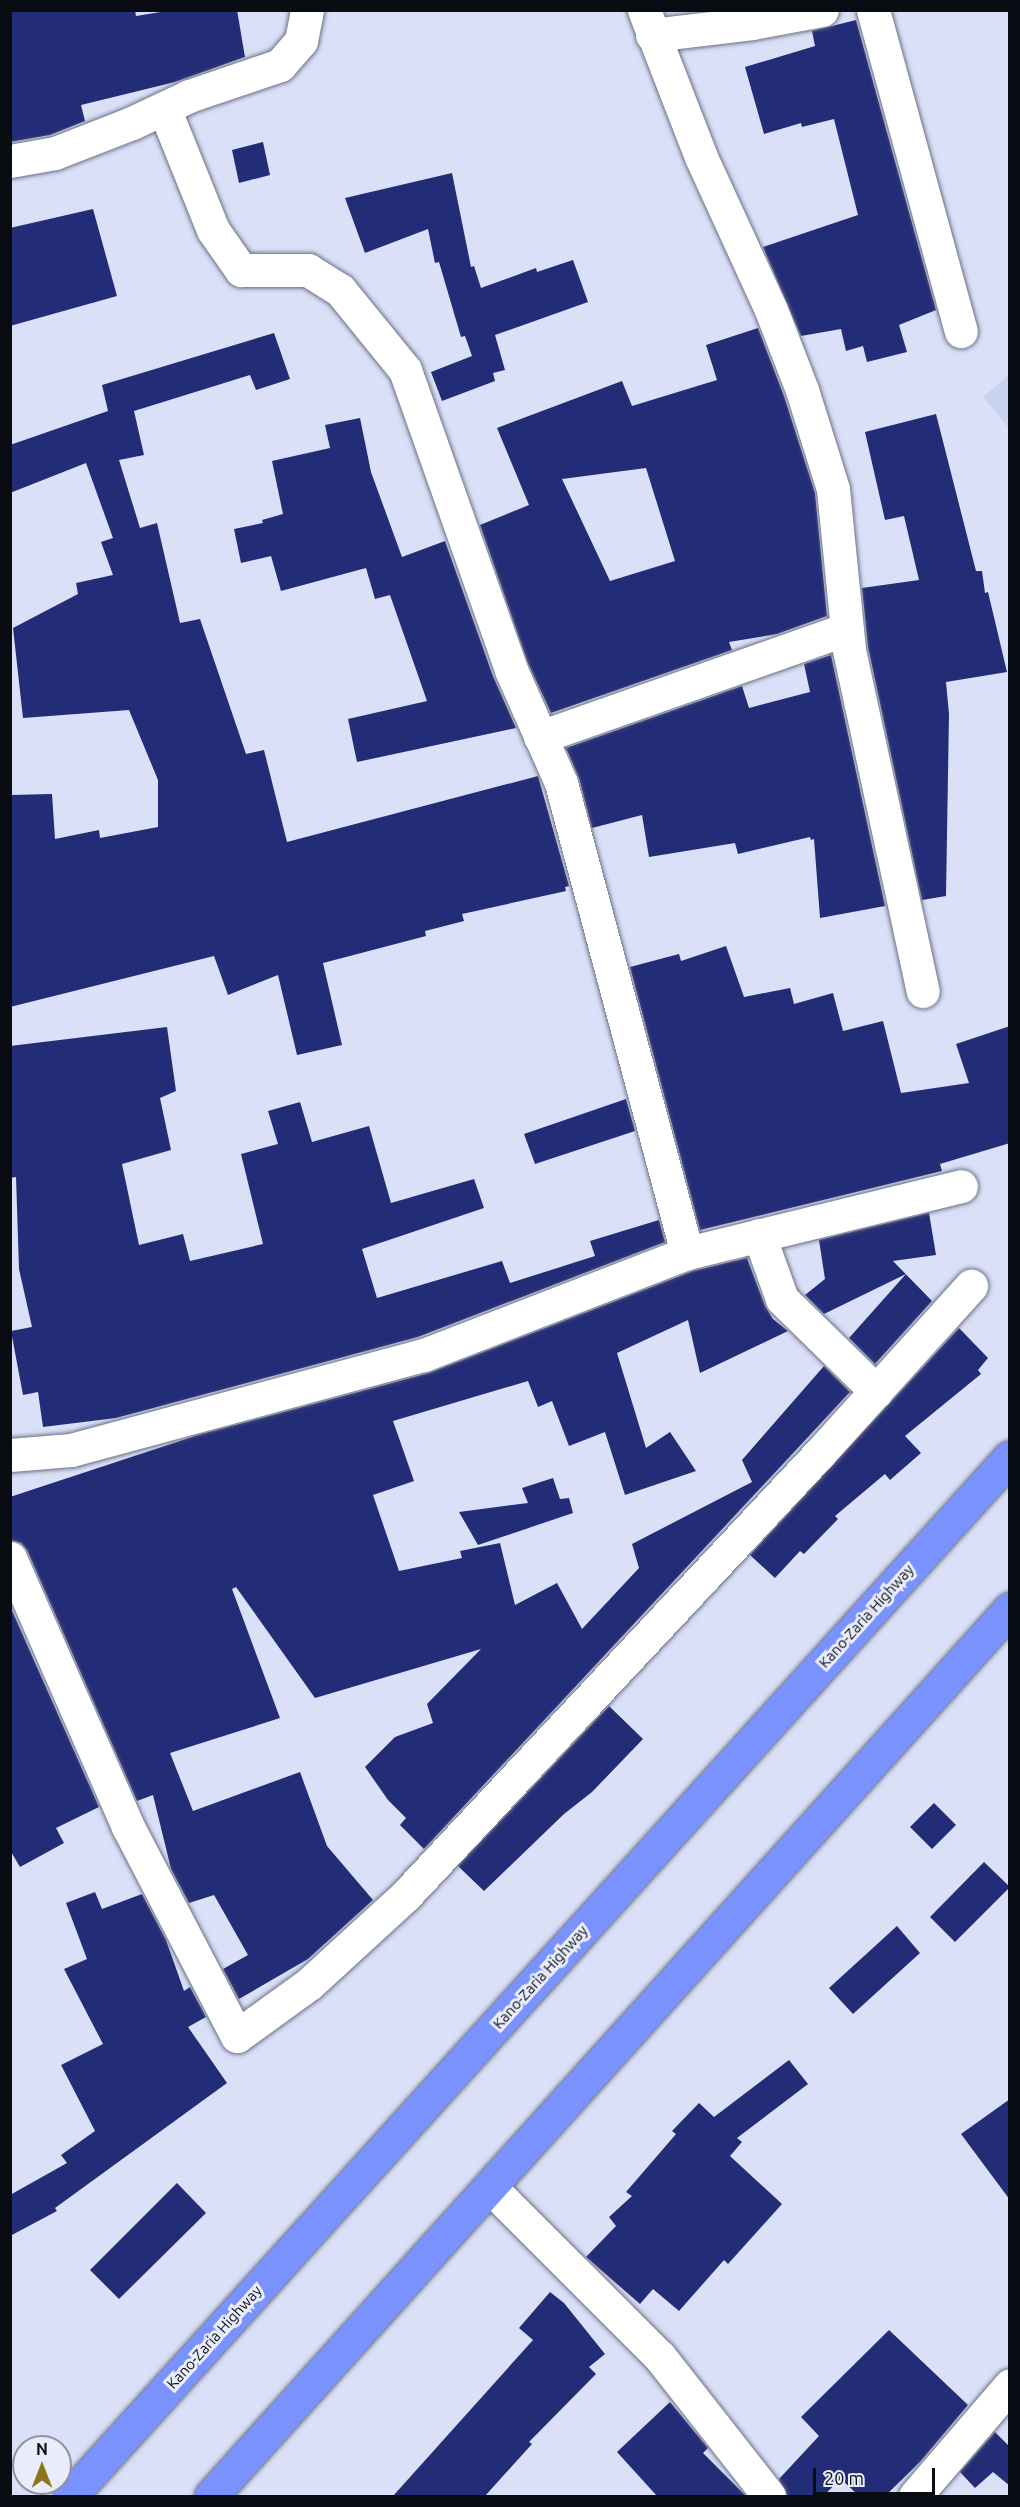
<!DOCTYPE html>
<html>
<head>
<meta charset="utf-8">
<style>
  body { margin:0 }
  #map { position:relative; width:1020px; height:2507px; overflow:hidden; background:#d9e0f7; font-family:Ubuntu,sans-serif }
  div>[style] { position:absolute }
  .built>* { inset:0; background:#c9d2ef }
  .building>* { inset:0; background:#232c76 }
  .roads { filter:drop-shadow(0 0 2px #6b7185) drop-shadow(0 0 2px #6b7185) }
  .minor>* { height:33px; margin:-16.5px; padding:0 16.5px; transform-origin:16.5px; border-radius:16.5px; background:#fff }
  .highway>* { height:33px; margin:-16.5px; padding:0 16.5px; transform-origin:16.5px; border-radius:16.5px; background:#7992fe }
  span { translate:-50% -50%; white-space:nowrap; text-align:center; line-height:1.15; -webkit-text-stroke:6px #e9edfb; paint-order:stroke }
  .street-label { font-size:15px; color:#0a0c13 }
  .frame { position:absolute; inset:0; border:12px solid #0a0c13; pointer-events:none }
  .north { position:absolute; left:12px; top:2435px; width:60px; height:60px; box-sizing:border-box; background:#e9edfb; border:2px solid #90939e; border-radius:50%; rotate:0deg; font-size:16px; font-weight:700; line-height:24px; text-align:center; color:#0a0c13 }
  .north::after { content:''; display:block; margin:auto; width:21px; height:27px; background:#8d7418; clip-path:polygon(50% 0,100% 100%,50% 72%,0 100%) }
  .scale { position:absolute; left:813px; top:2468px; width:122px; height:27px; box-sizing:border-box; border:3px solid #0a0c13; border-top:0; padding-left:8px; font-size:18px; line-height:21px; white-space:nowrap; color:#0a0c13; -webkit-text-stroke:4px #e9edfb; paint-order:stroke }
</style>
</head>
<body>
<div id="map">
  <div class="built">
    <i style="clip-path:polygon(1009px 375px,1009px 428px,983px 397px)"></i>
  </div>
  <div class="building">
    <i style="clip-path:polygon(10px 10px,135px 10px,136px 16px,173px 10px,237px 10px,245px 57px,175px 82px,81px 105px,85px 121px,50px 135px,10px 142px)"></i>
    <i style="clip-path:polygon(856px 20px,936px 310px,899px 325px,907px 352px,867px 362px,863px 346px,846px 351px,841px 329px,801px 336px,763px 247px,858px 215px,834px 119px,802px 127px,801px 123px,764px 134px,745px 67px,815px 46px,812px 31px)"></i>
    <i style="clip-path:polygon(263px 142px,270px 175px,239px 183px,232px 150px)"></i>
    <i style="clip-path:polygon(452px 173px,471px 267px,474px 266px,481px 288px,536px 268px,537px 272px,573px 260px,588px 302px,495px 335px,505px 370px,493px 373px,495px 381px,442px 401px,431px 372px,472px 356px,465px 336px,461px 337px,439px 262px,435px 263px,428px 229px,365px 253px,345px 198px)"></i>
    <i style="clip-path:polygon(93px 209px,117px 296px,10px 326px,10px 228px)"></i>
    <i style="clip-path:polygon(evenodd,758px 328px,784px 396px,815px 493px,827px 616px,777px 634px,729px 642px,732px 650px,551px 713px,528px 663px,480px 525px,529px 505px,497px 428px,622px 381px,632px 406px,717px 380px,706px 345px,758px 328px,646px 468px,675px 561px,610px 581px,562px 479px,646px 468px)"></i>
    <i style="clip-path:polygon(274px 333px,290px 379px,256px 390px,250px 375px,134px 411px,144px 455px,119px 460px,140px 528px,157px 523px,180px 623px,200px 619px,246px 754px,264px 750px,287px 842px,538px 776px,569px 886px,565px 887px,566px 891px,462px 914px,464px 921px,425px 931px,426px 936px,323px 963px,342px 1045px,297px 1055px,278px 975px,228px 995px,214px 956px,10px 1007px,10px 795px,52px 794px,55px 839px,99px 830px,100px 838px,158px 827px,158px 780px,129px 710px,23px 718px,13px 628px,78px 594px,76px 583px,113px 575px,101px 542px,113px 538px,86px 463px,10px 493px,10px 445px,108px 411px,102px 385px)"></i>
    <i style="clip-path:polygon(936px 414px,976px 571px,982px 571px,985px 593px,988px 592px,1007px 672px,946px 682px,949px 714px,946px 896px,922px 900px,868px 647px,862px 588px,919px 580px,904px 516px,885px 520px,865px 432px)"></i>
    <i style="clip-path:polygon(360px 418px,371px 472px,402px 557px,445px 541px,493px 676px,516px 728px,357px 762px,348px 719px,427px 701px,390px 595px,375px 599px,366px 568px,281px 591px,271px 556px,241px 563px,234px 529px,263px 523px,262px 520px,283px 514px,272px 461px,330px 448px,325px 425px)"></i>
    <i style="clip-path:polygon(831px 655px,885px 906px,820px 918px,814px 839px,811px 840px,810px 837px,738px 854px,735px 843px,649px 857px,642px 815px,592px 828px,579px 778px,566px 748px,742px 686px,749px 708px,810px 692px,804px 664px)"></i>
    <i style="clip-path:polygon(726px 946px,744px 997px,790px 988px,794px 1004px,833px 993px,843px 1031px,883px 1021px,901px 1093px,969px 1083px,956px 1044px,1010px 1026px,1010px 1143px,940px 1164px,942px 1171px,700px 1230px,630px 967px,679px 954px,681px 961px)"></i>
    <i style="clip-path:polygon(167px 1027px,176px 1091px,160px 1098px,171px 1150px,122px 1164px,139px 1245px,183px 1234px,190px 1261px,263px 1244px,241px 1154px,278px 1144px,268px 1111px,300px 1102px,312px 1142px,369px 1126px,391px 1203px,474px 1179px,484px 1208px,362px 1249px,377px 1298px,502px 1261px,510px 1283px,595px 1256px,590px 1241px,659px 1220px,665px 1242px,418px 1337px,116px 1418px,43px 1427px,38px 1392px,23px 1395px,11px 1331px,32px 1327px,19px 1269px,16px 1177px,10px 1178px,10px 1046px)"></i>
    <i style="clip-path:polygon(626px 1099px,635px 1131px,535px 1164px,524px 1134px)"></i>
    <i style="clip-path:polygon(929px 1213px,936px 1255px,893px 1261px,932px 1301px,875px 1364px,849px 1338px,906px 1274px,824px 1314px,805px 1295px,825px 1279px,819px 1240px)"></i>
    <i style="clip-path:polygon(747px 1258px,765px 1306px,773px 1319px,788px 1331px,700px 1373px,688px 1320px,617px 1353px,646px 1448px,670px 1432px,696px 1471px,625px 1495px,605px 1432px,569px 1446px,552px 1401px,538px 1407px,528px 1381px,393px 1421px,414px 1481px,373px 1495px,399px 1571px,462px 1558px,460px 1551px,500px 1543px,515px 1605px,557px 1583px,582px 1629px,639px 1568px,632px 1544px,752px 1482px,742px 1460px,824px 1366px,850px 1392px,424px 1849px,400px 1825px,406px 1818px,388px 1800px,365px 1767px,395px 1737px,433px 1723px,427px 1704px,481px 1649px,315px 1698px,236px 1587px,232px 1589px,280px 1718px,170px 1753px,193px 1811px,300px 1772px,327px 1846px,373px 1900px,308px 1959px,239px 1999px,223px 1969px,248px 1955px,214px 1895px,189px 1903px,171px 1869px,153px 1795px,137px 1801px,27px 1550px,21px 1543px,10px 1540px,10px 1497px,198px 1435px,429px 1373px,693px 1271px)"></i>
    <i style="clip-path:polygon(959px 1328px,988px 1358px,978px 1370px,981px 1374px,905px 1436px,921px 1453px,890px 1480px,885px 1474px,835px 1516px,838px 1519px,804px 1554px,800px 1551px,775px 1578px,750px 1555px)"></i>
    <i style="clip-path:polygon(553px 1478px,560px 1499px,569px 1498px,573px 1513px,478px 1545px,459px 1512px,528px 1503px,522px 1488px)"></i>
    <i style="clip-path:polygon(10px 1606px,99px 1807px,56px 1828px,64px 1843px,20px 1867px,10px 1850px)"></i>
    <i style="clip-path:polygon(609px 1706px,643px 1739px,592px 1792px,564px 1814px,484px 1891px,458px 1866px)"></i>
    <i style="clip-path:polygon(934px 1803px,956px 1825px,932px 1849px,910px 1827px)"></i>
    <i style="clip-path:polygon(984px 1862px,1010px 1887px,955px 1942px,930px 1917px)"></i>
    <i style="clip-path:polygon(95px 1892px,102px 1909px,142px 1894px,166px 1940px,184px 1991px,190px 1987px,206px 2017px,188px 2027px,227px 2083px,55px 2208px,57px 2211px,10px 2236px,10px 2195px,67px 2163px,61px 2155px,95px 2131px,61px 2065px,103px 2044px,64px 1969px,87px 1959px,66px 1903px)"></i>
    <i style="clip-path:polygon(897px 1926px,920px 1953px,853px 2014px,829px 1988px)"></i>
    <i style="clip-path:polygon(789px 2060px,808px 2084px,737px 2138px,742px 2142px,730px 2156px,782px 2204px,728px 2264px,724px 2260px,679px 2311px,653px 2289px,640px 2304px,586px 2257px,616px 2226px,609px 2217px,632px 2196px,626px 2192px,676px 2134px,672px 2131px,699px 2103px,714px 2117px)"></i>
    <i style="clip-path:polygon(1010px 2099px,1010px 2200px,961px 2134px)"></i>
    <i style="clip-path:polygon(177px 2183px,206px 2213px,119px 2299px,90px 2270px)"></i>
    <i style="clip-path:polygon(550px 2292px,564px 2303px,605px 2354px,589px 2367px,596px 2374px,529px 2442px,532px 2444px,485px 2496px,393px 2496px,533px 2340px,519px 2328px)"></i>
    <i style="clip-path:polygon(889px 2330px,968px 2405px,920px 2462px,885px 2496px,859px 2496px,841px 2479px,823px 2496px,787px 2496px,779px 2479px,819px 2436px,801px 2417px)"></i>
    <i style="clip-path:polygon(670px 2402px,708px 2448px,703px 2453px,746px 2496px,657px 2496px,617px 2452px)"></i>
    <i style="clip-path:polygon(995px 2432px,1010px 2447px,1010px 2486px,993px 2472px,975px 2488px,960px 2472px)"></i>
  </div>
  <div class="roads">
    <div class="minor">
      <i style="left:644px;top:10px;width:158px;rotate:68.8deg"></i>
      <i style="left:701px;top:157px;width:168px;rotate:65.4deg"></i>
      <i style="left:771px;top:310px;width:86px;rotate:68.8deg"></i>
      <i style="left:802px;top:390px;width:104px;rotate:72.6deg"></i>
      <i style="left:833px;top:489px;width:162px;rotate:84.3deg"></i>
      <i style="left:849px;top:650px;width:349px;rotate:77.8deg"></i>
      <i style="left:873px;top:10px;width:333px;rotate:74.7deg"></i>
      <i style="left:652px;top:35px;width:101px;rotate:-6.8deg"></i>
      <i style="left:752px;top:23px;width:71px;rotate:-10.5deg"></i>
      <i style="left:164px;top:108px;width:131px;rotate:68.1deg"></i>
      <i style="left:213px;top:230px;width:49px;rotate:55deg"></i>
      <i style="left:241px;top:270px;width:67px"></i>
      <i style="left:308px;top:270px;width:38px;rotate:32deg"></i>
      <i style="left:340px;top:290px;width:103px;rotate:50.9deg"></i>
      <i style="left:405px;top:370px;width:318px;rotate:70.5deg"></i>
      <i style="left:511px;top:670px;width:124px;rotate:66.1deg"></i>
      <i style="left:561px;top:783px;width:487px;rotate:75deg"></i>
      <i style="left:10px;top:161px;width:46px;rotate:-10.1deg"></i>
      <i style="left:55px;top:153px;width:83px;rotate:-21.3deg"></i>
      <i style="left:132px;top:123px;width:63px;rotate:-25.3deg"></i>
      <i style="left:189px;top:96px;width:96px;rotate:-18.8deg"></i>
      <i style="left:280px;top:65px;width:32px;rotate:-49deg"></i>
      <i style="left:301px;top:41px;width:32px;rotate:-79deg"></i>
      <i style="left:540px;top:737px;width:325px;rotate:-19.4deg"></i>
      <i style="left:759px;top:1235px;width:68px;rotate:70.2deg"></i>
      <i style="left:782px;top:1299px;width:132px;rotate:44.4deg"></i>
      <i style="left:10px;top:1455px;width:61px;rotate:-4.7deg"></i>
      <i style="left:71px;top:1450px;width:366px;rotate:-15.1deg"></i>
      <i style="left:424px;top:1355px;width:282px;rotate:-21.2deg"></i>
      <i style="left:687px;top:1253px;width:282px;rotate:-13.7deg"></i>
      <i style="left:10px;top:1558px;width:292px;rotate:66.3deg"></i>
      <i style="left:127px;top:1825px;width:238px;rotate:62.5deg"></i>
      <i style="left:237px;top:2036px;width:89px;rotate:-35.8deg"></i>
      <i style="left:309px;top:1984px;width:132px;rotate:-42.5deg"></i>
      <i style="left:406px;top:1895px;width:604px;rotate:-46.88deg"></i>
      <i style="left:819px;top:1454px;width:227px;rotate:-47.9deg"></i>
      <i style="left:490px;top:2187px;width:240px;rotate:45deg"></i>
      <i style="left:660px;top:2357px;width:177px;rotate:51.9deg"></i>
      <i style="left:915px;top:2496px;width:146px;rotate:-49.4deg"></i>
    </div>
    <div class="highway">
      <i style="left:70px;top:2496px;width:1401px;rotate:-47.86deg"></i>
      <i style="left:211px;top:2496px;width:1194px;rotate:-47.99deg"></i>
    </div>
  </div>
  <div class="street-label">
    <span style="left:866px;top:1616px;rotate:-48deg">Kano-Zaria Highway</span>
    <span style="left:540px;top:1977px;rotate:-48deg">Kano-Zaria Highway</span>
    <span style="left:214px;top:2337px;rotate:-48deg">Kano-Zaria Highway</span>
  </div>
  <div class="frame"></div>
  <div class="north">N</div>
  <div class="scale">20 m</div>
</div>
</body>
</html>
